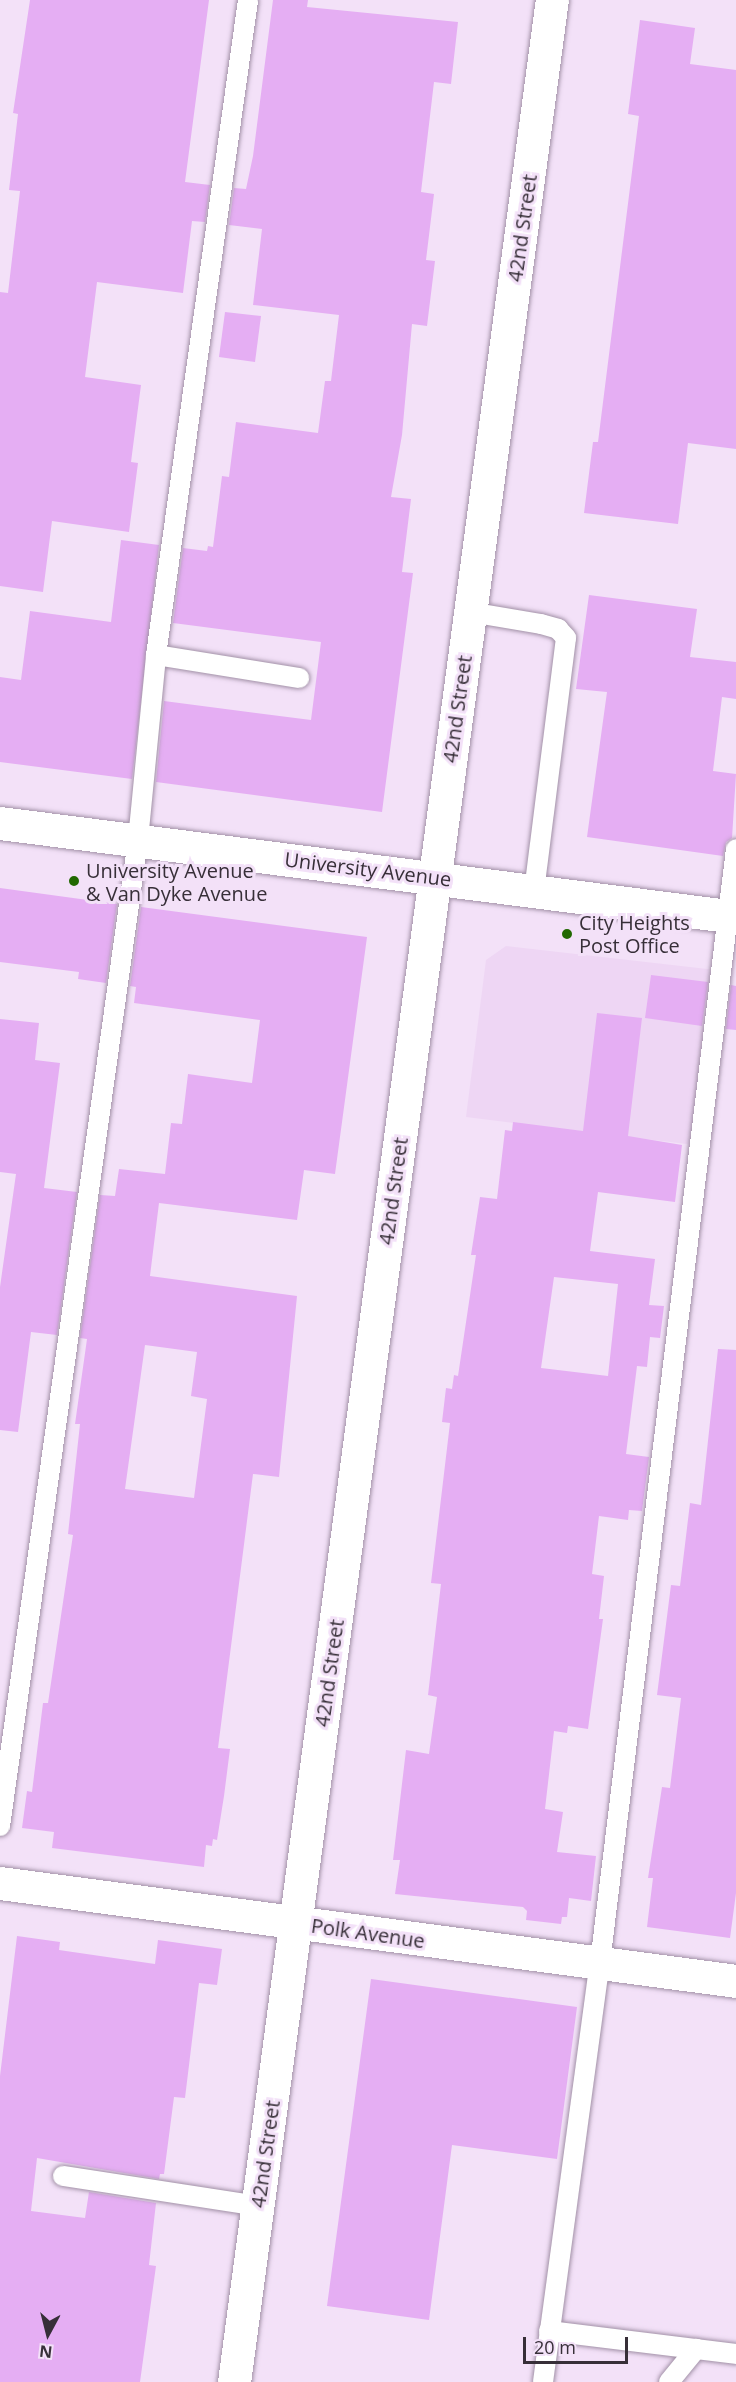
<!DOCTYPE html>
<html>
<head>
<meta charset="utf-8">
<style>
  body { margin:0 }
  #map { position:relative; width:736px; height:2382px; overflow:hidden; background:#f3e1f8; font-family:"Open Sans",sans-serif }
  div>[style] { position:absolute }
  .built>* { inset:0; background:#eed6f4 }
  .building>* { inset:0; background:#e5aef3 }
  .roads { filter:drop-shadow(0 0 2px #a291a7) drop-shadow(0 0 2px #a291a7) }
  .lane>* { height:20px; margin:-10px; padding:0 10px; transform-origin:10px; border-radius:10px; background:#fff }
  .street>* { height:33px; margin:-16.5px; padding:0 16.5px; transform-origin:16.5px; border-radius:16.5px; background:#fff }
  .primary>* { height:33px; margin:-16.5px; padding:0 16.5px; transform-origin:16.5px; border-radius:16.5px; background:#fff }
  .dots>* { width:16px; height:16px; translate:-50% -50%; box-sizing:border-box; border:3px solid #f3e1f8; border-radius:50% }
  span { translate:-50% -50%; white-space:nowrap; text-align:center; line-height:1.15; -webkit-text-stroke:6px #f3e1f8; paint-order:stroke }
  .street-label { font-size:20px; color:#372f38 }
  .poi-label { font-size:20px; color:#372f38 }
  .left { translate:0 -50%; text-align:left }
  .north { position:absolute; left:18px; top:2304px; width:60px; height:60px; -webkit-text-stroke:4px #f3e1f8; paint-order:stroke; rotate:187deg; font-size:16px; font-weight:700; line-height:24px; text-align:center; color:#372f38 }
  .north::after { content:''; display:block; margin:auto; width:21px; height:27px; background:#372f38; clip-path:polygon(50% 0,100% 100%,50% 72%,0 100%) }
  .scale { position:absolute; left:523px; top:2337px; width:105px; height:27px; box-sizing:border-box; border:3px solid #372f38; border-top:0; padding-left:8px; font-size:18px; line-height:21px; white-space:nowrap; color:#372f38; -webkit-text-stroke:4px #f3e1f8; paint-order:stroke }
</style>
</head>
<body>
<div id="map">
  <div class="built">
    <i style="clip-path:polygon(506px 946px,716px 970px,695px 1145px,466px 1117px,486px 960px)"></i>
  </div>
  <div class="building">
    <i style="clip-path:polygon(30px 0,209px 0,185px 182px,210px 185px,205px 222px,192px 221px,183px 293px,97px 282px,85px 377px,141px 385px,131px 462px,138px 463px,129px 532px,52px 521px,43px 592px,0 586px,0 292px,8px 293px,20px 191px,9px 190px,18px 114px,13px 113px)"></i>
    <i style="clip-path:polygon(273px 0,308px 0,307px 7px,458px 22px,451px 84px,434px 82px,421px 192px,434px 194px,426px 260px,435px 261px,427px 326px,412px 324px,402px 435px,391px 497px,411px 499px,402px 572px,413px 573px,382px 812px,156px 782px,164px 701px,311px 720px,321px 642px,173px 623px,183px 548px,207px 551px,208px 546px,213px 547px,222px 476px,229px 477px,236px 422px,318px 433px,325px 381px,331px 381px,339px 315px,253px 305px,262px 229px,229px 225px,234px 188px,246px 189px,253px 156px)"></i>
    <i style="clip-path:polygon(640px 20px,695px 28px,690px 64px,736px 70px,736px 449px,688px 443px,678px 524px,584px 513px,593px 442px,598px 442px,639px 116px,628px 114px)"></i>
    <i style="clip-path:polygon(225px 312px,261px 316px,255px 362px,219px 357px)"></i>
    <i style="clip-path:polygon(121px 540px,159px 545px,132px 779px,0 762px,0 677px,21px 680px,30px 611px,111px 622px)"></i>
    <i style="clip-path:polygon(589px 595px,697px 609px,690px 657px,736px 662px,736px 699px,722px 697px,713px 771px,736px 774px,732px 838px,726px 842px,723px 856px,587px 837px,607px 692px,576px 689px)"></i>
    <i style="clip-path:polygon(0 888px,117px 904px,106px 983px,78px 979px,79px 972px,0 962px)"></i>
    <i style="clip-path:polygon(evenodd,141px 907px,367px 937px,335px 1174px,304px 1170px,297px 1220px,159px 1203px,150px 1276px,297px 1296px,279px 1477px,253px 1474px,218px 1748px,230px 1749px,224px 1796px,217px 1840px,213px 1839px,212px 1846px,206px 1845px,204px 1867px,52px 1848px,54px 1832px,22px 1828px,27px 1791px,32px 1792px,43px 1703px,48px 1703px,73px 1535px,68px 1534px,80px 1424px,75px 1424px,87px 1339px,80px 1338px,100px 1195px,115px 1196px,119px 1169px,165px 1174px,171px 1123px,182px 1124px,188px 1074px,252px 1083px,260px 1020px,134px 1003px,136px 987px,130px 986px,141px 907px,145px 1345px,197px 1352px,191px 1396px,207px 1399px,194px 1498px,125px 1489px,145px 1345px)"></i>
    <i style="clip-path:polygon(651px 975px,708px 982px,702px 1026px,645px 1018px)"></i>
    <i style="clip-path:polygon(731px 985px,736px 986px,736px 1030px,726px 1029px)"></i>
    <i style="clip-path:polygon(evenodd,597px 1013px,642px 1018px,628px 1136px,682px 1145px,675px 1202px,598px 1192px,590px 1251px,655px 1259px,649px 1305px,664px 1306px,660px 1338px,650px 1337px,647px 1367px,637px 1366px,626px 1454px,649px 1457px,642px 1511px,629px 1510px,628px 1520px,599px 1516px,592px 1574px,604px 1576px,599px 1619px,603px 1619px,588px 1729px,568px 1726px,567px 1733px,554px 1731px,545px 1809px,563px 1812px,557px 1852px,596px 1856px,591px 1901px,569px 1898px,567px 1917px,562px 1917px,561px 1924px,526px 1920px,527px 1911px,523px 1907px,395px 1894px,400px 1860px,393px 1860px,406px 1750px,429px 1754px,437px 1697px,428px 1695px,441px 1584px,431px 1583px,450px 1423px,442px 1422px,446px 1388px,452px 1389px,454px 1375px,458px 1376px,476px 1255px,471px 1255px,480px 1197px,497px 1199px,505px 1130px,512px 1131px,513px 1122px,583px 1131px,597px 1013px,554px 1277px,618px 1284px,608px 1376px,541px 1368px,554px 1277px)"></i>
    <i style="clip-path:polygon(0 1019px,39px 1023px,35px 1060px,60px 1063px,44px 1188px,77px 1192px,57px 1335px,31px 1332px,18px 1432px,0 1430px,0 1287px,16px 1174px,0 1172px)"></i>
    <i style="clip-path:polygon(718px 1349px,736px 1350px,736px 1893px,730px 1938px,647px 1927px,653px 1878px,648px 1878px,662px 1787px,670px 1788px,681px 1698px,657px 1695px,671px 1585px,680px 1586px,690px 1503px,701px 1505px)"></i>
    <i style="clip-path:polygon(17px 1936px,60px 1942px,59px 1950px,155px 1964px,158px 1940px,222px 1949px,217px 1985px,199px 1983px,185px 2098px,174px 2097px,164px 2174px,160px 2174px,159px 2179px,37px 2158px,31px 2211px,85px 2218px,89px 2192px,156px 2203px,149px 2265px,156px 2266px,140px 2382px,0 2382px,0 2076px)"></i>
    <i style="clip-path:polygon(371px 1979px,577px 2007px,557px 2159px,452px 2145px,429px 2320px,327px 2306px)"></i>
  </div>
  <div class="roads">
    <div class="lane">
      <i style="left:470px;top:612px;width:72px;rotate:9.6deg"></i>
      <i style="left:541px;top:624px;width:18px;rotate:16deg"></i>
      <i style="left:558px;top:629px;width:12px;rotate:48deg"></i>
      <i style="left:566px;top:638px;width:255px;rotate:97.2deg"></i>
      <i style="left:156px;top:655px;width:145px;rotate:9.1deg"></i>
      <i style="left:0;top:1826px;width:996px;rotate:-82.03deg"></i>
      <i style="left:138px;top:840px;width:186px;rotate:-84.4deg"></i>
      <i style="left:156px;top:655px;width:661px;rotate:-82deg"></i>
      <i style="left:63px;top:2176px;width:197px;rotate:8.7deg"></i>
      <i style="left:549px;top:2331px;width:188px;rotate:7deg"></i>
      <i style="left:543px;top:2382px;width:423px;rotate:-82.3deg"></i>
      <i style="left:600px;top:1963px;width:1122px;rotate:-83.04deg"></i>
      <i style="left:669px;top:2382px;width:43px;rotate:-50.7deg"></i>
    </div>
    <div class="street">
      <i style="left:0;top:1883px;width:742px;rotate:7.58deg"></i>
      <i style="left:234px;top:2382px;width:2403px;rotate:-82.4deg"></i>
    </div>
    <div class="primary">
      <i style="left:0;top:823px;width:742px;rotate:7.28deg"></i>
    </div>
  </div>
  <div class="dots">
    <i style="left:74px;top:881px;background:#216801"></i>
    <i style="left:567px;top:934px;background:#216801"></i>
  </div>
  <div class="street-label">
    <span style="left:522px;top:228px;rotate:-82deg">42nd Street</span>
    <span style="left:457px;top:709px;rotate:-82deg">42nd Street</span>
    <span style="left:368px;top:869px;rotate:7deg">University Avenue</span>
    <span style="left:393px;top:1191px;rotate:-82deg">42nd Street</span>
    <span style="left:329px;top:1673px;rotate:-82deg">42nd Street</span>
    <span style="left:368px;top:1933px;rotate:8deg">Polk Avenue</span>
    <span style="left:265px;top:2154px;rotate:-82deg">42nd Street</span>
  </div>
  <div class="poi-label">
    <span class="left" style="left:86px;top:882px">University Avenue<br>&amp; Van Dyke Avenue</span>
    <span class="left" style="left:579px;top:934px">City Heights<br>Post Office</span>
  </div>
  <div class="north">N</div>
  <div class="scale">20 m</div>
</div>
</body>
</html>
